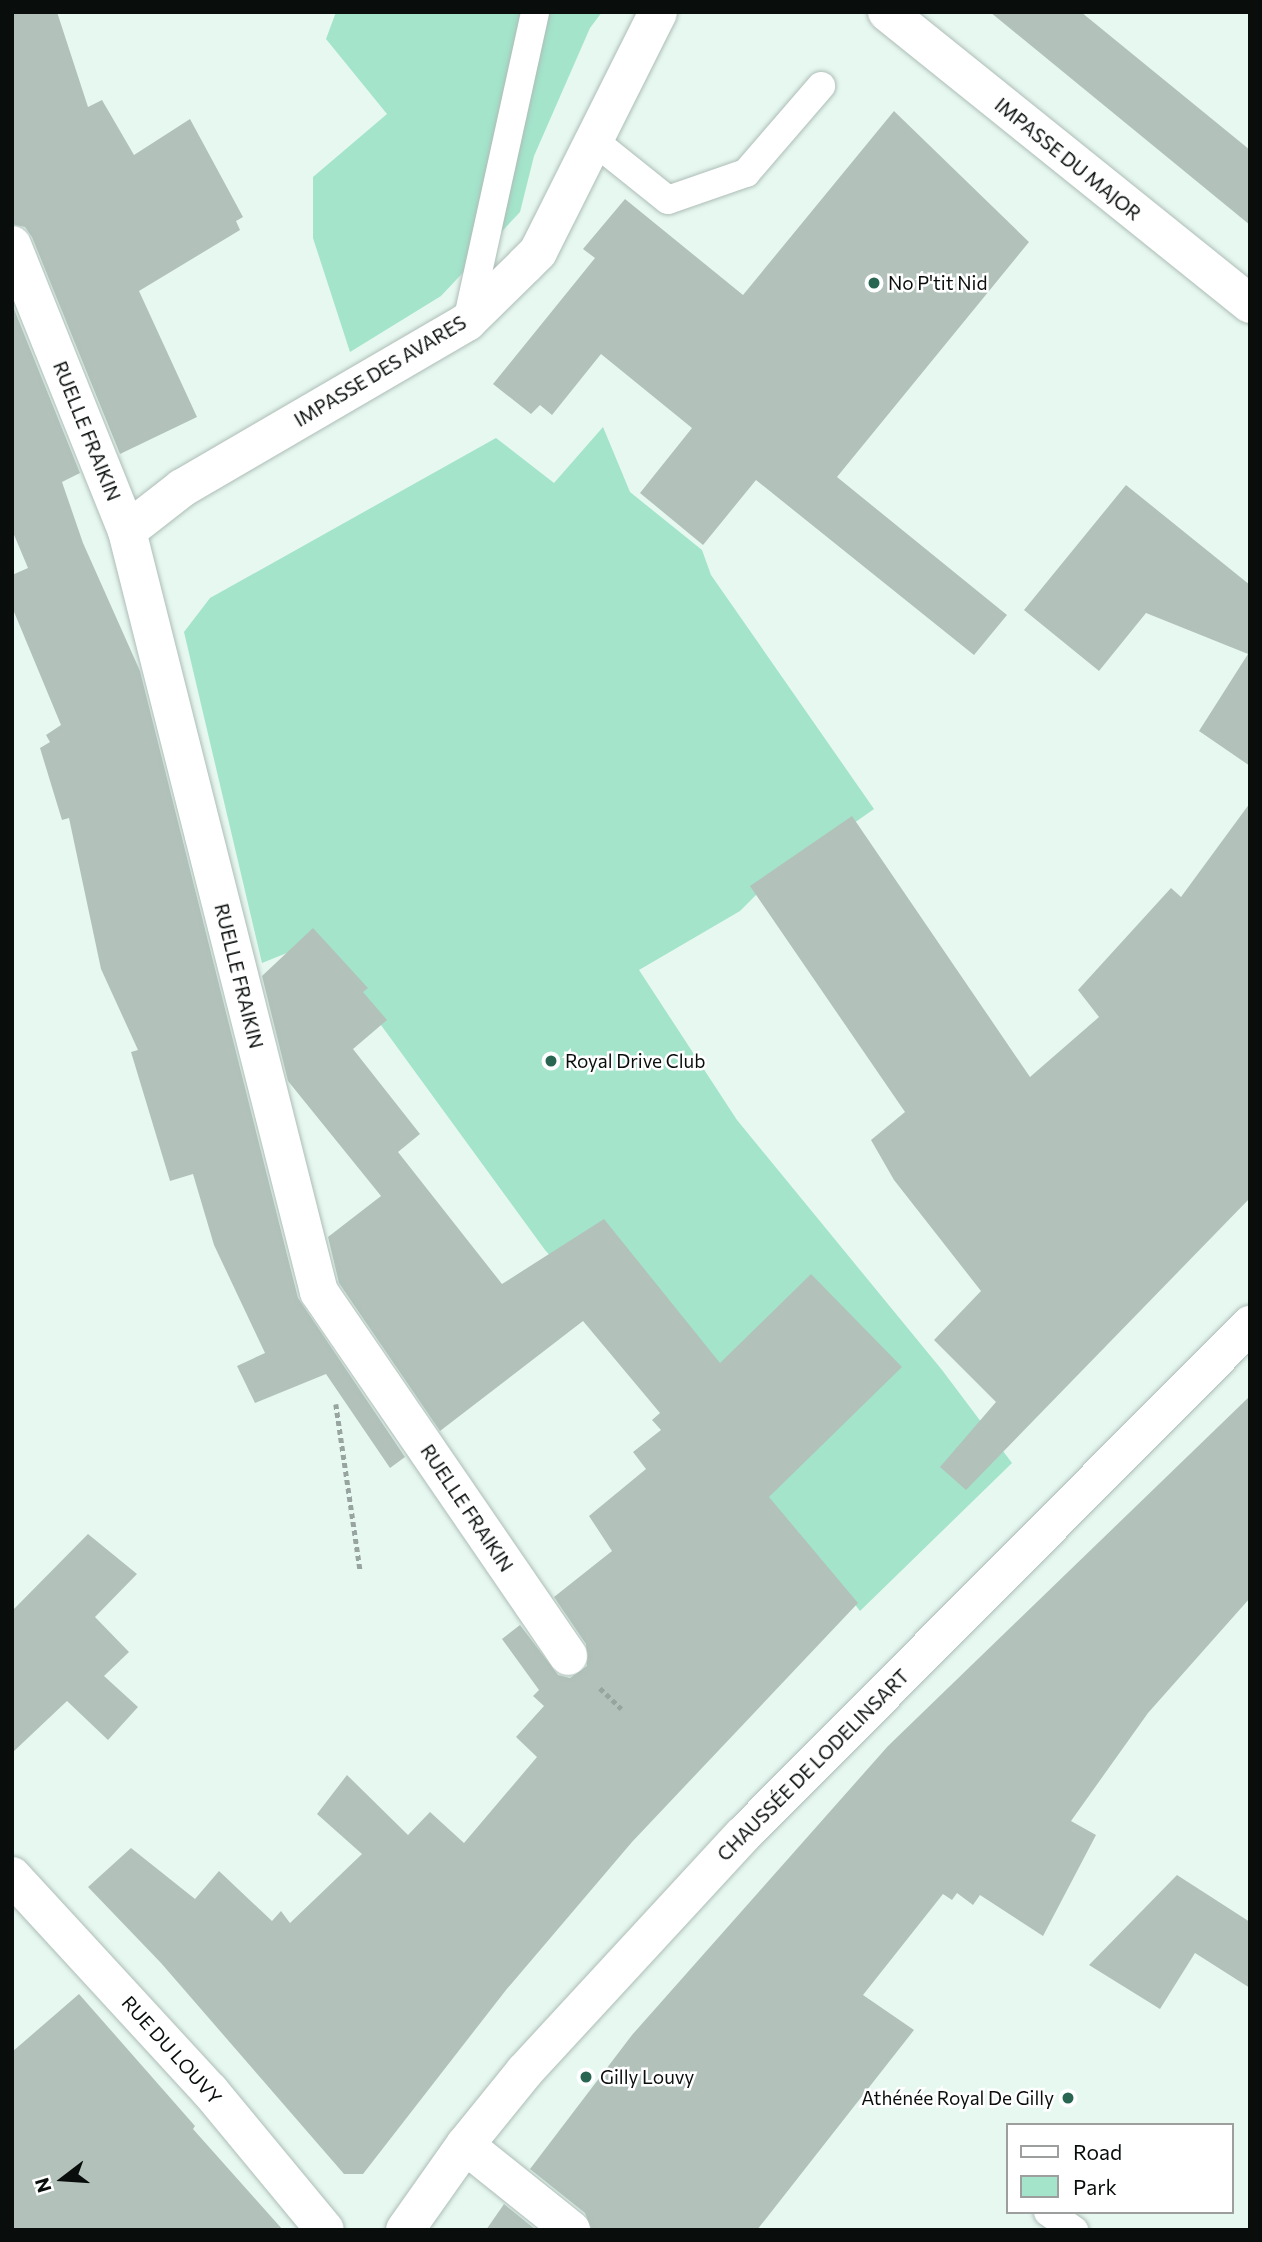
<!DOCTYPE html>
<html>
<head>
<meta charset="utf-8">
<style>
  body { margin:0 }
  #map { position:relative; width:1262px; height:2242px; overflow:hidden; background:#e7f8f1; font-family:Commissioner,sans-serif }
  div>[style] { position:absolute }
  .green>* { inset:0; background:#a3e4cb }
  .building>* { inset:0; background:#b2c2bb }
  .path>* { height:4.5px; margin-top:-2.25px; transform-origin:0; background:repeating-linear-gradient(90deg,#97a49f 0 5px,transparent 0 8.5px) }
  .roads { filter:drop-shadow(0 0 2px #adbdb6) drop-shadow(0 0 2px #adbdb6) }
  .lane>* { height:28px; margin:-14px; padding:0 14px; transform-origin:14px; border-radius:14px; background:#fff }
  .street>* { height:38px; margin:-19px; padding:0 19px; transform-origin:19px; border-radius:19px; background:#fff }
  .primary>* { height:38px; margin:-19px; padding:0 19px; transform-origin:19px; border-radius:19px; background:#fff }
  .dots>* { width:19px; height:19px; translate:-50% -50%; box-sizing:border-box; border:4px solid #fff; border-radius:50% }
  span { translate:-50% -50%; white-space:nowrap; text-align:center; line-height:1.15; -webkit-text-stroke:5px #fff; paint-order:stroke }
  .street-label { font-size:19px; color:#090e0c }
  .poi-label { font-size:19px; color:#090e0c }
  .left { translate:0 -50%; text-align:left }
  .right { translate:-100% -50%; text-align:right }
  .frame { position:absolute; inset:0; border:14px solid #090e0c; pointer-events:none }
  .legend { position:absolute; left:1006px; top:2123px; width:228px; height:91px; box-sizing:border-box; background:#fff; border:2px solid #9d9f9e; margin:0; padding:9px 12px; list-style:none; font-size:21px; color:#090e0c }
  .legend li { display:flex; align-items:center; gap:14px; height:35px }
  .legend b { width:35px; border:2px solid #9d9f9e }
  .north { position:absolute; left:28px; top:2144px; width:70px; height:70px; -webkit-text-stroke:5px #fff; paint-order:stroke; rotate:253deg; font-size:19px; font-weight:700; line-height:28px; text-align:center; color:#090e0c }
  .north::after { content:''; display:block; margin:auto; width:24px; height:32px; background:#090e0c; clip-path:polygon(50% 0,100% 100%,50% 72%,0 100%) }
</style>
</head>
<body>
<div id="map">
  <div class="green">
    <i style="clip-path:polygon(336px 12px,602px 12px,590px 28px,534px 156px,520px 212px,441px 296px,350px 352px,313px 238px,313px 177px,387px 114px,326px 39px)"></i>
    <i style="clip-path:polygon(603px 427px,630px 492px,702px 550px,711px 575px,874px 809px,767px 884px,740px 911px,639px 970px,737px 1120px,942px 1370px,1012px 1463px,860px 1611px,798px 1532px,545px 1250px,319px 940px,262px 963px,184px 632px,210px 598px,496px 438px,554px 483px)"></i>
  </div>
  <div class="building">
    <i style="clip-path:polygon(12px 12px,57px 12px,88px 107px,102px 100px,134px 155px,190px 119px,243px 217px,236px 221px,240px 230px,139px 291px,197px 417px,120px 454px,32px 237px,25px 227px,12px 224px)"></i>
    <i style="clip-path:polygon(990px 12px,1081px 12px,1250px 150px,1250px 225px)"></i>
    <i style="clip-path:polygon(894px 111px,1029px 242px,837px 477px,1007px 615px,974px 655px,756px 480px,703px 545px,640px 493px,692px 428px,601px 354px,552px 415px,540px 405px,531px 414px,493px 384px,595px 258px,583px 249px,625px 199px,743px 295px)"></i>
    <i style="clip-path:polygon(12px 304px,80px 473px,62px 482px,83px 543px,140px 671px,298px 1298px,405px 1457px,390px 1468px,326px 1374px,255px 1403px,237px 1366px,265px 1353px,214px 1245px,193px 1174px,170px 1181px,131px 1052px,138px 1050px,101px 969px,69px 818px,62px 820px,40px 748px,50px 742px,46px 735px,61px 725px,12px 607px,12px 575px,28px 568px,12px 530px)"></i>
    <i style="clip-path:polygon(1126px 485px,1250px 585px,1250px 766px,1199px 731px,1248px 654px,1146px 613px,1099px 671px,1024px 610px)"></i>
    <i style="clip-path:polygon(1250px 803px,1250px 1198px,966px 1490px,940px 1467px,996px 1402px,934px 1340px,981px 1291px,894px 1180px,871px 1140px,905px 1112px,750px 886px,852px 816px,1030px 1077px,1099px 1017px,1078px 990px,1171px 888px,1181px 897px)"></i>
    <i style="clip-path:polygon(313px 928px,368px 988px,363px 992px,387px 1020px,353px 1049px,420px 1134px,398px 1152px,502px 1284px,604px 1219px,720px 1363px,811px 1274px,902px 1367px,769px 1497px,858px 1603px,632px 1842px,506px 1990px,363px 2174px,344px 2174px,161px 1963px,88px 1887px,131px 1848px,195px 1899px,219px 1871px,272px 1921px,281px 1911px,290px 1923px,362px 1854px,317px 1814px,347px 1775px,408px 1835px,430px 1812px,464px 1843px,537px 1757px,516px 1737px,544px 1706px,533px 1696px,539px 1690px,502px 1639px,520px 1625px,558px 1675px,570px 1678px,587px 1666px,586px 1644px,554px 1597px,612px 1551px,589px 1516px,646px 1469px,633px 1452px,661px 1430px,652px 1420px,660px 1413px,583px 1321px,440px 1431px,339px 1283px,328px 1237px,381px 1196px,288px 1081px,262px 976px)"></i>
    <i style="clip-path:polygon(1250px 1396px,1250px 1598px,1148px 1713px,1071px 1821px,1096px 1835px,1043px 1936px,980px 1895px,973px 1905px,957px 1893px,952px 1900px,943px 1894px,863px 1995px,914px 2030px,757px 2230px,592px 2230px,585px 2213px,530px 2169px,632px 2035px,888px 1746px)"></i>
    <i style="clip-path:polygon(88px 1534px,137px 1574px,95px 1617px,129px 1652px,104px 1676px,138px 1707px,108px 1740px,67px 1701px,12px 1753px,12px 1611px)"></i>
    <i style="clip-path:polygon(1177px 1875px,1250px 1922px,1250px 1988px,1195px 1953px,1160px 2009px,1089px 1965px)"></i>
    <i style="clip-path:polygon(79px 1994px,195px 2126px,193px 2129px,283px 2230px,12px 2230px,12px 2052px)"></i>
    <i style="clip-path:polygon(504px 2204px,536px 2230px,486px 2230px)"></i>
  </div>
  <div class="path">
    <i style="left:336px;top:1404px;width:167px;rotate:81.7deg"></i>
    <i style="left:600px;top:1688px;width:30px;rotate:44deg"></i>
  </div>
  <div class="roads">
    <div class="lane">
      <i style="left:593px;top:140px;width:96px;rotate:38.7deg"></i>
      <i style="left:668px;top:200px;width:83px;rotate:-19.1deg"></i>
      <i style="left:746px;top:173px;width:115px;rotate:-49.2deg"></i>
      <i style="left:467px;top:322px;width:317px;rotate:-77.6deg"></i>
      <i style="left:1048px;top:2212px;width:32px;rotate:35deg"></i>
    </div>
    <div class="street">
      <i style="left:887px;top:12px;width:466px;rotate:38.8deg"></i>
      <i style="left:12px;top:245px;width:308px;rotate:68.1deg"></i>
      <i style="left:127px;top:531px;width:785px;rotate:75.84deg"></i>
      <i style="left:319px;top:1292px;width:441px;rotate:55.6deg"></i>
      <i style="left:127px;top:531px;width:70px;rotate:-38deg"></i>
      <i style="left:182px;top:488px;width:330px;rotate:-30.2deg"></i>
      <i style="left:467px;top:322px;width:81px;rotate:-44.5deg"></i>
      <i style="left:525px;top:265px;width:18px;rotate:-45deg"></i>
      <i style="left:538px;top:252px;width:268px;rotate:-63.4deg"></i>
      <i style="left:12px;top:1876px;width:292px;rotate:47.4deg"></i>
      <i style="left:210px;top:2091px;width:180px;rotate:50.4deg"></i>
      <i style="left:465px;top:2145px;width:136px;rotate:38.7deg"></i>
    </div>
    <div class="primary">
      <i style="left:405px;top:2230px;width:104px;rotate:-54.8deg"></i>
      <i style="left:465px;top:2145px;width:95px;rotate:-51deg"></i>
      <i style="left:525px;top:2071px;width:320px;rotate:-47.3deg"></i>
      <i style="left:742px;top:1836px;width:721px;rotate:-45.17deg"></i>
    </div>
  </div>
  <div class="dots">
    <i style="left:874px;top:283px;background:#286652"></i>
    <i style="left:551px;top:1061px;background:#286652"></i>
    <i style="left:586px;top:2077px;background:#286652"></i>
    <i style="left:1068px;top:2098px;background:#286652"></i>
  </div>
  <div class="street-label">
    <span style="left:1068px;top:159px;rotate:39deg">IMPASSE DU MAJOR</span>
    <span style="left:380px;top:371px;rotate:-31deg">IMPASSE DES AVARES</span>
    <span style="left:87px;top:431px;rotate:68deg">RUELLE FRAIKIN</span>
    <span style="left:239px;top:976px;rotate:76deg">RUELLE FRAIKIN</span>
    <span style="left:467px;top:1508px;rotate:56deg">RUELLE FRAIKIN</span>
    <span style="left:813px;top:1765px;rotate:-45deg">CHAUSSÉE DE LODELINSART</span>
    <span style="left:172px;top:2050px;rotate:48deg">RUE DU LOUVY</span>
  </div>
  <div class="poi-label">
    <span class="left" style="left:888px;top:283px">No P'tit Nid</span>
    <span class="left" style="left:565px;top:1061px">Royal Drive Club</span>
    <span class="left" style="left:600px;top:2077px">Gilly Louvy</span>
    <span class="right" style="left:1054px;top:2098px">Athénée Royal De Gilly</span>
  </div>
  <div class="frame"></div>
  <ul class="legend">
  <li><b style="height:9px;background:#fff"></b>Road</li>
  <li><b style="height:19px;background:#a3e4cb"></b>Park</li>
  </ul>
  <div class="north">N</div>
</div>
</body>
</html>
